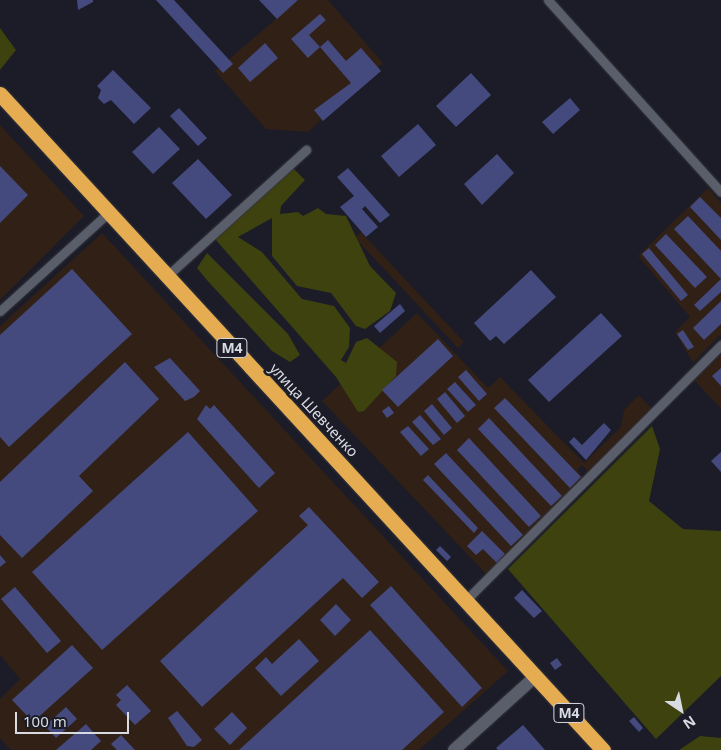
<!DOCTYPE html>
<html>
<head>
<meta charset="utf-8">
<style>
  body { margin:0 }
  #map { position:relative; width:721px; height:750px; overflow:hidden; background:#1b1c27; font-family:"Noto Sans",sans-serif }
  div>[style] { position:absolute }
  .industrial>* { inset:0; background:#302016 }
  .green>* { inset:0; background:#3e420e }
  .building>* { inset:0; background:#444a7e }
  .roads { filter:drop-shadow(0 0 1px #34363e) drop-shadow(0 0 1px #34363e) }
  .street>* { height:9px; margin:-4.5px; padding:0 4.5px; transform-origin:4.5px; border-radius:4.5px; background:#5a5d6a }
  .secondary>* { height:12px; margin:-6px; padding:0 6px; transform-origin:6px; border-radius:6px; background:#5a5d6a }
  .highway>* { height:15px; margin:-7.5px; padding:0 7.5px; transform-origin:7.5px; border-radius:7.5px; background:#e6ac52 }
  span { translate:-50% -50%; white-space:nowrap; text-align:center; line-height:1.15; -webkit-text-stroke:5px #1b1c27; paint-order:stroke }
  .shield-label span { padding:1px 4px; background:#1b1c27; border:1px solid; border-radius:4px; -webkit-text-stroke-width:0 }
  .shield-label { font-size:14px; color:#d9dbe2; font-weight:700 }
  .street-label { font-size:15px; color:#d9dbe2 }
  .north { position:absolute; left:656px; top:685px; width:50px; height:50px; -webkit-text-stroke:4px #1b1c27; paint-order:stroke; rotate:146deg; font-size:14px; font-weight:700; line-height:20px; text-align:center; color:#d9dbe2 }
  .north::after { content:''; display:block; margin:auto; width:18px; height:22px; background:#d9dbe2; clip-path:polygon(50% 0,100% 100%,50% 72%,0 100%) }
  .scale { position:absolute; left:15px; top:712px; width:114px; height:22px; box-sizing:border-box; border:2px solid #d9dbe2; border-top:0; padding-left:6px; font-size:15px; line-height:18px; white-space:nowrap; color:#d9dbe2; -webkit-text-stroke:4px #1b1c27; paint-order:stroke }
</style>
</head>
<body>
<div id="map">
  <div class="industrial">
    <i style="clip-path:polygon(298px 0,328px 0,383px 63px,308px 132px,266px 129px,215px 71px)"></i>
    <i style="clip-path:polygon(0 125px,84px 216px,0 300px)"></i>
    <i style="clip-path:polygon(708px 188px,721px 203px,721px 334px,693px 363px,675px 332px,690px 317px,638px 256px)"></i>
    <i style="clip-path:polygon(361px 232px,464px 342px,458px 348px,355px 238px)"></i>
    <i style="clip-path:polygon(102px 233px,508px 671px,419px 750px,11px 750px,0 738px,0 699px,20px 679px,0 655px,0 326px)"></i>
    <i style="clip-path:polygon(417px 313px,488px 388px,500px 377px,584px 463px,621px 427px,624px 410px,639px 395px,652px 409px,589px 473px,582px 465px,577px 470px,585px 479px,487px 575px,322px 401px)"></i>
    <i style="clip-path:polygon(721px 354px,721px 409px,694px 380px)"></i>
  </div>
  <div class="green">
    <i style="clip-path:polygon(0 28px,16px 50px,0 70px)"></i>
    <i style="clip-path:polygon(293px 168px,305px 180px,281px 206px,280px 214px,298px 212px,303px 216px,318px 208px,326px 214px,346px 216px,370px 266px,396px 293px,390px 311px,365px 329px,356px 326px,331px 293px,297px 286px,272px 256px,272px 218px,238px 237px,262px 252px,302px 299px,334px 306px,350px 328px,349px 347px,341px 360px,346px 363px,356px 342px,367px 338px,397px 362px,396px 376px,364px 411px,358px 412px,336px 377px,215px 239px)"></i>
    <i style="clip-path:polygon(207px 253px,288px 334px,300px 355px,290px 362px,272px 351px,206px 279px,197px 268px)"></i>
    <i style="clip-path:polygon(652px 426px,660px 449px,649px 501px,683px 529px,721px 531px,721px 676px,656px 739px,508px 569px)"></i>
    <i style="clip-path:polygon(700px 736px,721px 738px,721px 750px,679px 750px)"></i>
  </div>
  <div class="building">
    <i style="clip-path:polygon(77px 0,93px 0,93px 2px,78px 10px)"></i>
    <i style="clip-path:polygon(156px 0,174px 0,233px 64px,223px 73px)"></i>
    <i style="clip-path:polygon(259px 0,298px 0,277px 19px)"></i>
    <i style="clip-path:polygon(320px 14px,326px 20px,309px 35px,320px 47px,328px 40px,346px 61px,361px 48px,381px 71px,323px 121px,314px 110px,351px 83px,320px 47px,308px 58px,291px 39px)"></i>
    <i style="clip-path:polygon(265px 43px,278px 58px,250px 82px,238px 68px)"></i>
    <i style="clip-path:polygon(113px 70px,151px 108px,134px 124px,111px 100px,104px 104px,98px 98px,101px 90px,97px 86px)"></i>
    <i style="clip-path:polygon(471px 73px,491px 95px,456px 127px,436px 106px)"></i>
    <i style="clip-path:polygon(570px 98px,580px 110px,553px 134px,542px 122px)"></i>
    <i style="clip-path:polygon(179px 108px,207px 138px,198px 146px,170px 116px)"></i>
    <i style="clip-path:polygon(418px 124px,436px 145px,399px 177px,381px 156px)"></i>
    <i style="clip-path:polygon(159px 127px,180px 149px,153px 174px,132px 152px)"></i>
    <i style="clip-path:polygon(497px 154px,514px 173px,482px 205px,464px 184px)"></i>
    <i style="clip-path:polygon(198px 159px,232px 195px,206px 219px,172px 183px)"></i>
    <i style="clip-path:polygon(0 166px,28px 195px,0 223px)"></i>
    <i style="clip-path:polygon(348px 168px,390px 215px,380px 223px,365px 206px,362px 209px,378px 227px,366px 237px,340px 207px,354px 196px,337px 177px)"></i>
    <i style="clip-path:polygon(700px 197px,721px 218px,721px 240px,690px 207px)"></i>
    <i style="clip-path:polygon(688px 216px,721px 251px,721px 279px,674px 229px)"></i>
    <i style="clip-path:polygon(666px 234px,707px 277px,695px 288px,655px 245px)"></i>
    <i style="clip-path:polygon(649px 248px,688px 295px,681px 301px,642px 254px)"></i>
    <i style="clip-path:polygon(72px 269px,132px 334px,9px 447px,0 437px,0 335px)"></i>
    <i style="clip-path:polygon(531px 270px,556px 297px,504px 344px,496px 336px,490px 341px,474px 323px)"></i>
    <i style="clip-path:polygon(721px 279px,721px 292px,700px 311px,694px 305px)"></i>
    <i style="clip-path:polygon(721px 301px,721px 324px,704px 340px,693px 328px)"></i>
    <i style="clip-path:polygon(400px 304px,405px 311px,380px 333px,374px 326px)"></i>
    <i style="clip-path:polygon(601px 313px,622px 336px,549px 402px,528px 380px)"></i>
    <i style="clip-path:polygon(683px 330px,694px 347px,688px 350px,677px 334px)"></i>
    <i style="clip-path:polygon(438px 339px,453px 356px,398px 407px,382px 390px)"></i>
    <i style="clip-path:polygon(170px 358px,200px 391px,194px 397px,185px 401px,154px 367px)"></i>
    <i style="clip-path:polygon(125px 362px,159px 399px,79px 476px,93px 491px,22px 558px,0 535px,0 482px)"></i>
    <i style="clip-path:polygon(721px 368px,721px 386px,712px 376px)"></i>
    <i style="clip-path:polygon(466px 370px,487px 394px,479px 401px,458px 377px)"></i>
    <i style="clip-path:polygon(455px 382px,476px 405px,468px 412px,447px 389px)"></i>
    <i style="clip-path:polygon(445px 392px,465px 416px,457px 423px,437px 399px)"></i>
    <i style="clip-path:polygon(505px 398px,581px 477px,570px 488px,494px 408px)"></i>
    <i style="clip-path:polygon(432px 404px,452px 428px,444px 435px,424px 411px)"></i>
    <i style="clip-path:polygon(206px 405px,210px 409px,214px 405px,275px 473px,259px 488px,197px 419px)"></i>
    <i style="clip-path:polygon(389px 406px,394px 413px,387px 418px,382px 411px)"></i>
    <i style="clip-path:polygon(420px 415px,441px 439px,433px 445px,412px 422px)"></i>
    <i style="clip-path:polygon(489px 418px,562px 496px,551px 506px,478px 429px)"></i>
    <i style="clip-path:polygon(604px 423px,611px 430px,586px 460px,569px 442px,574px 437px,582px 445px)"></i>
    <i style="clip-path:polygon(408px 426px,429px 449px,421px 456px,400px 432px)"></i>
    <i style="clip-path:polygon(188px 432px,258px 511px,102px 650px,32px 572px)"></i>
    <i style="clip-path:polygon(469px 438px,541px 516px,529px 527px,457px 450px)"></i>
    <i style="clip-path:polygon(721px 452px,721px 472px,711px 461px)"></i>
    <i style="clip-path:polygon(446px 453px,523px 535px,511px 546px,434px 464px)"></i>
    <i style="clip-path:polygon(428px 475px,478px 528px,474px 533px,423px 480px)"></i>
    <i style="clip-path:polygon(309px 507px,379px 582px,362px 598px,343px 578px,202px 707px,160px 661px,308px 525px,299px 516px)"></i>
    <i style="clip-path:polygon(482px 531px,505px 554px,497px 563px,483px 549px,476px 555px,467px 546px)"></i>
    <i style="clip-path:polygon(440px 546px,451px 557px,447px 561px,436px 550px)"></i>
    <i style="clip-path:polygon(0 555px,6px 562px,0 567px)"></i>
    <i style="clip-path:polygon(391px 586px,482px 688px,462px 707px,370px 605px)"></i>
    <i style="clip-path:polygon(15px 587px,61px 641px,47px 653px,1px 599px)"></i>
    <i style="clip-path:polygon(522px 590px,542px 611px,534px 618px,514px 598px)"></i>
    <i style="clip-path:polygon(336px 604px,351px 620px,335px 636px,320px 620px)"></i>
    <i style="clip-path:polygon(370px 630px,444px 712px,402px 750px,239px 750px)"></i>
    <i style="clip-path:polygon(299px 639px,319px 661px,281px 696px,255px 668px,266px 657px,272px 664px)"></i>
    <i style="clip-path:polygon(72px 645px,93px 668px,33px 722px,12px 700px)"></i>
    <i style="clip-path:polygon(557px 658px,562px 665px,555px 670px,550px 663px)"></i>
    <i style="clip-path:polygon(127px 685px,151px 711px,135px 725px,116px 705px,121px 700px,116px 695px)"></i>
    <i style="clip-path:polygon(66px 707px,77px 719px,56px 738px,45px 726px)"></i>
    <i style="clip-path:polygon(177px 711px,202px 740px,194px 747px,187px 746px,168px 718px)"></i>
    <i style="clip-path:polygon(232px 712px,247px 728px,230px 745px,214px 729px)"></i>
    <i style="clip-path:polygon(634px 717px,643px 728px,639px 732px,629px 721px)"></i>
    <i style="clip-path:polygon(86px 724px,101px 741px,91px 750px,56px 750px)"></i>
    <i style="clip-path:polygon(523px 725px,545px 750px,498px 750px,496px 748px)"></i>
    <i style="clip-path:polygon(121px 735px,135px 750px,117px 750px,111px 744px)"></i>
  </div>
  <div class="roads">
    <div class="street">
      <i style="left:548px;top:0;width:258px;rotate:48deg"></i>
      <i style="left:167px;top:276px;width:188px;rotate:-42.2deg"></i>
      <i style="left:0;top:311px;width:147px;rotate:-42.2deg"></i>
      <i style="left:466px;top:600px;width:361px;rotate:-45deg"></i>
    </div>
    <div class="secondary">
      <i style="left:454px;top:750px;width:110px;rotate:-42.1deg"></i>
    </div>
    <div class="highway">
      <i style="left:0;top:94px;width:891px;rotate:47.41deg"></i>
    </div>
  </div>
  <div class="shield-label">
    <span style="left:232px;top:348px">M4</span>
    <span style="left:569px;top:713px">M4</span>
  </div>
  <div class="street-label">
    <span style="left:314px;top:410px;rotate:47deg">улица Шевченко</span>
  </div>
  <div class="north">N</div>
  <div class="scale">100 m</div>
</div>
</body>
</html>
